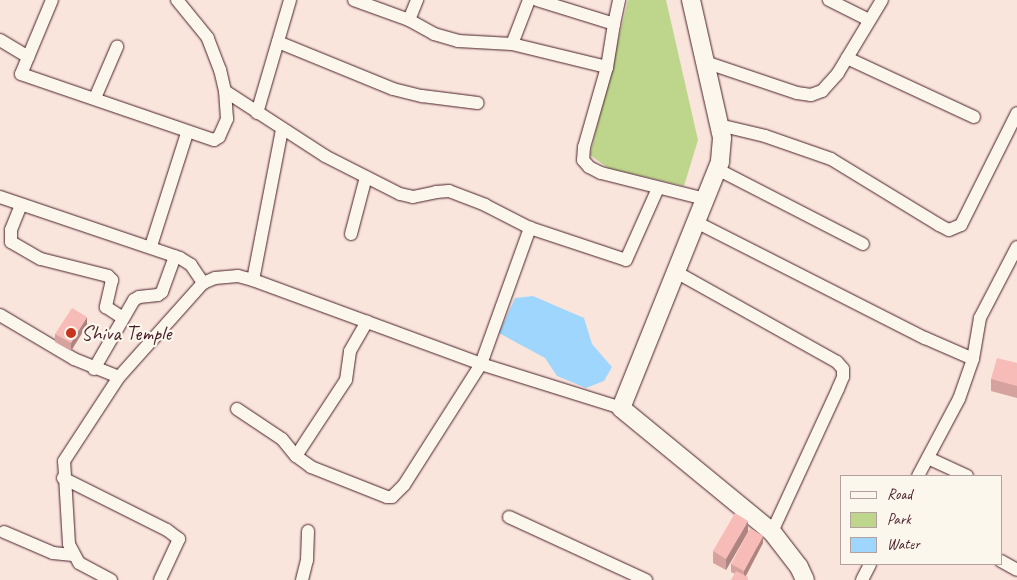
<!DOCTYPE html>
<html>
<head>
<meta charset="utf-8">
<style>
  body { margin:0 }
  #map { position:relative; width:1017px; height:580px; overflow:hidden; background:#fae5dc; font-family:Caveat,sans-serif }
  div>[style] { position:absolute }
  .green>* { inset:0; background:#bed68c }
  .water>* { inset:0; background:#9ed6fd }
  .roads { filter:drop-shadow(0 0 1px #4a1f2b) drop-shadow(0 0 1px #4a1f2b) }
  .minor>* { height:12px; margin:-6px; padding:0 6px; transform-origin:6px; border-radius:6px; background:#fbf7ec }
  .secondary>* { height:18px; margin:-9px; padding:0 9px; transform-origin:9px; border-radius:9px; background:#fbf7ec }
  .wall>* { inset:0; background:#d5a29e }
  .shaded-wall>* { inset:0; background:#ae8481 }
  .building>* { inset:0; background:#f8bcb8 }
  .dots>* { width:14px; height:14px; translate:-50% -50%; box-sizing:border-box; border:2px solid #fbf7ec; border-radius:50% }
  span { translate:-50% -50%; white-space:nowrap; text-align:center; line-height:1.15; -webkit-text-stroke:4.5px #fbf7ec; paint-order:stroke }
  .poi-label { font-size:21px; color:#4a1f2b }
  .left { translate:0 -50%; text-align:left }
  .legend { position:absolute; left:840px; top:475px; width:162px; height:90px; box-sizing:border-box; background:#fbf7ec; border:1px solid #b4a19f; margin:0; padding:6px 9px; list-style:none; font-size:15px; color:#4a1f2b }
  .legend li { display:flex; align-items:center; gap:10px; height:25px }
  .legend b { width:25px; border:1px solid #b4a19f }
</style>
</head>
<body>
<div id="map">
  <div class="green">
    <i style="clip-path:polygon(628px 0,666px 0,698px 140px,684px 186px,608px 168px,590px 155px)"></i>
  </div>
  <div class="water">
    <i style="clip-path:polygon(533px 296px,584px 318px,592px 344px,612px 367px,604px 381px,586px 388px,557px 376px,545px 358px,499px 333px,515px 298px)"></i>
  </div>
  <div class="roads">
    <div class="minor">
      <i style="left:52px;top:0;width:80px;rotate:112.7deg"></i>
      <i style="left:21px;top:74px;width:204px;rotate:18.9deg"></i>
      <i style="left:214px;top:140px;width:6px;rotate:-31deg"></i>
      <i style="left:219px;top:137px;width:20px;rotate:-66deg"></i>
      <i style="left:227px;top:119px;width:28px;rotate:-94deg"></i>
      <i style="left:225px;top:91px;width:22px;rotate:-103deg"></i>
      <i style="left:220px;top:70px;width:34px;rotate:-111deg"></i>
      <i style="left:208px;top:38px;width:49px;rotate:-129.2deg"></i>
      <i style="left:354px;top:0;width:59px;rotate:20deg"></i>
      <i style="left:409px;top:20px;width:22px;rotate:-68deg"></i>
      <i style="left:529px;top:0;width:47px;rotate:111.1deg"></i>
      <i style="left:512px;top:44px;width:98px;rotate:13.6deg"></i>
      <i style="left:537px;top:0;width:81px;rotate:17.3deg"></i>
      <i style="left:614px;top:24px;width:25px;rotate:-78deg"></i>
      <i style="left:829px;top:0;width:45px;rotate:26.6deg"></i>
      <i style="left:409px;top:20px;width:29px;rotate:29deg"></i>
      <i style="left:434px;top:34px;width:25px;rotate:16deg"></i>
      <i style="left:458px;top:41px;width:54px;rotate:3.2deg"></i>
      <i style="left:614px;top:24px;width:44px;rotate:99.2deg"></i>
      <i style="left:607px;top:67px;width:83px;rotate:106deg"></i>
      <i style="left:584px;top:147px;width:13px;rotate:94deg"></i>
      <i style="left:583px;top:160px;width:9px;rotate:49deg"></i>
      <i style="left:589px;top:167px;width:13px;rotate:27deg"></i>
      <i style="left:601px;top:173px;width:107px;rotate:14deg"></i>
      <i style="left:0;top:40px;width:33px;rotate:31deg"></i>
      <i style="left:278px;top:42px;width:124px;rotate:22.2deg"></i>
      <i style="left:393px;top:89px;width:30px;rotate:14deg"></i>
      <i style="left:422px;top:96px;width:56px;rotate:7.1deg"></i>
      <i style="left:847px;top:58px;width:140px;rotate:24.9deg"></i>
      <i style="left:705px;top:62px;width:97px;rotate:18.6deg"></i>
      <i style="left:797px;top:93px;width:14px;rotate:8deg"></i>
      <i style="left:811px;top:95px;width:12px;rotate:-20deg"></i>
      <i style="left:822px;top:91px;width:24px;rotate:-48deg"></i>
      <i style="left:838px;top:73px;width:85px;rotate:-58.9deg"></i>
      <i style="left:225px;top:91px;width:119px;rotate:33deg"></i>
      <i style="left:325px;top:156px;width:84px;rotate:26.9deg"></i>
      <i style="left:400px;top:194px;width:13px;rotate:13deg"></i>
      <i style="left:413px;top:197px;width:24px;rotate:-12deg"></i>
      <i style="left:436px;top:192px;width:13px;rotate:-4deg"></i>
      <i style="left:449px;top:191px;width:39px;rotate:21deg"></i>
      <i style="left:485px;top:205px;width:51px;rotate:27.1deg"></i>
      <i style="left:530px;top:228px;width:101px;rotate:18.4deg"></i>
      <i style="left:626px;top:260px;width:79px;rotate:-66deg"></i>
      <i style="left:95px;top:98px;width:56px;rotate:-66.7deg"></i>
      <i style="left:257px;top:113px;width:118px;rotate:-73.7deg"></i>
      <i style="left:719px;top:125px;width:47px;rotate:13.4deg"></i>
      <i style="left:765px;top:136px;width:70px;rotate:19.2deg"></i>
      <i style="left:831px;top:159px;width:127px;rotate:31.4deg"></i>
      <i style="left:939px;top:225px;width:11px;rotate:27deg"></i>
      <i style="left:949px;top:230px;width:13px;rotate:-23deg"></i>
      <i style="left:961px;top:225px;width:125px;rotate:-63.4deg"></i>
      <i style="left:717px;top:169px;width:164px;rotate:27.2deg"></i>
      <i style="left:0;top:197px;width:190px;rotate:18.7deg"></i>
      <i style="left:180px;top:258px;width:13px;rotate:32deg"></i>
      <i style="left:191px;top:265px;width:22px;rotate:56deg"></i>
      <i style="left:21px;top:205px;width:27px;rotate:112deg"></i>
      <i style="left:11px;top:230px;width:12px;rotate:90deg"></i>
      <i style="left:11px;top:242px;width:34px;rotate:30deg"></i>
      <i style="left:41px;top:259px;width:69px;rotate:14.2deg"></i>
      <i style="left:108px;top:276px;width:6px;rotate:45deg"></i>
      <i style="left:112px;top:280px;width:28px;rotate:103deg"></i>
      <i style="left:106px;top:307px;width:20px;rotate:33deg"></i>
      <i style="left:696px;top:222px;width:257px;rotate:26.9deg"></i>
      <i style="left:925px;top:338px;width:52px;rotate:23.6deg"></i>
      <i style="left:351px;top:234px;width:59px;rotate:-75.3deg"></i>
      <i style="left:151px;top:246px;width:119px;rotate:-72.3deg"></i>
      <i style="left:676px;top:272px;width:184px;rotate:29.2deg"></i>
      <i style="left:837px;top:362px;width:9px;rotate:49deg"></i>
      <i style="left:843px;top:369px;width:8px;rotate:90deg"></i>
      <i style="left:843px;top:377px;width:13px;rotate:113deg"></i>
      <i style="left:838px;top:389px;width:157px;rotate:114.8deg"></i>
      <i style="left:253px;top:280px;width:154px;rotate:-79.1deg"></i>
      <i style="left:0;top:315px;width:86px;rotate:30.7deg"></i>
      <i style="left:74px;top:359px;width:48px;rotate:21.8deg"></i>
      <i style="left:94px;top:369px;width:80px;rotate:-59.9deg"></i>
      <i style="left:134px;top:300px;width:6px;rotate:-31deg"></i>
      <i style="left:139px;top:297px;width:19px;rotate:-6deg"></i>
      <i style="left:158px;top:295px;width:5px;rotate:-37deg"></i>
      <i style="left:162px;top:292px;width:38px;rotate:-70deg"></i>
      <i style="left:237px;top:409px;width:54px;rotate:33.7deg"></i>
      <i style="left:282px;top:439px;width:22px;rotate:51deg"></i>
      <i style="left:296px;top:456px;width:19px;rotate:36deg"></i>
      <i style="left:311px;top:467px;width:82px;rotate:21.5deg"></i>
      <i style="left:387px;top:497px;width:5px"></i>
      <i style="left:392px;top:497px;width:17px;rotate:-45deg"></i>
      <i style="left:404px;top:485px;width:143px;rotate:-57.5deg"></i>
      <i style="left:481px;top:364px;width:145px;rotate:-70.2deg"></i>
      <i style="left:296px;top:456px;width:91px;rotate:-56.7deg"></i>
      <i style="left:346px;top:380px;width:29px;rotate:-82deg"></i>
      <i style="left:350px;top:351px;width:34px;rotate:-60deg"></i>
      <i style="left:928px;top:458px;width:43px;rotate:24.8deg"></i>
      <i style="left:918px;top:476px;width:87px;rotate:-62deg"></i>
      <i style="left:959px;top:399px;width:42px;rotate:-70.7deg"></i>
      <i style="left:973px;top:359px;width:42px;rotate:-80.3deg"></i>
      <i style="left:980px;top:318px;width:80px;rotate:-62.5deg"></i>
      <i style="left:63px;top:478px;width:116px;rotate:26.6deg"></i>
      <i style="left:167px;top:530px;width:15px;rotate:37deg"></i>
      <i style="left:179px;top:539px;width:45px;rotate:114.9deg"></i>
      <i style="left:509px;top:517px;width:151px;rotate:24.7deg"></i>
      <i style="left:4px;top:532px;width:53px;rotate:23.2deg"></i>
      <i style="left:53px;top:553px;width:20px;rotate:6deg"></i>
      <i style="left:1001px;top:561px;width:18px;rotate:29deg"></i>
      <i style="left:111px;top:580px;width:36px;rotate:-152deg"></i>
      <i style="left:79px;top:563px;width:21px;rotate:-118deg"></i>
      <i style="left:69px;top:544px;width:83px;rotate:-93.4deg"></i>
      <i style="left:64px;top:461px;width:100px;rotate:-56.8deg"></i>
      <i style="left:119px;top:377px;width:126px;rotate:-48.2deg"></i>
      <i style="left:203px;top:283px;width:13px;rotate:-23deg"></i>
      <i style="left:215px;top:278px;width:23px;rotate:-5deg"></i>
      <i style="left:238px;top:276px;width:16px;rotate:15deg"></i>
      <i style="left:253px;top:280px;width:243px;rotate:20.2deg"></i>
      <i style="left:481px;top:364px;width:147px;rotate:17.4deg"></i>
      <i style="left:302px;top:580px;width:21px;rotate:-76deg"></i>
      <i style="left:307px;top:560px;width:29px;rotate:-88deg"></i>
      <i style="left:862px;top:580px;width:18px;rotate:-63deg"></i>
    </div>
    <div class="secondary">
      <i style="left:691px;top:0;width:141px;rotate:77.3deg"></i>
      <i style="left:722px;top:138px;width:24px;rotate:95deg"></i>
      <i style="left:720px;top:162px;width:265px;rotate:111.9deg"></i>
      <i style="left:621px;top:408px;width:195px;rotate:39.4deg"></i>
      <i style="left:772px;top:532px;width:44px;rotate:52.4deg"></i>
      <i style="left:799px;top:567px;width:14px;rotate:65deg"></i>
    </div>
  </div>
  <div class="wall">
    <i style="clip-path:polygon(87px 325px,71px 351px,55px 342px,55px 334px)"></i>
    <i style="clip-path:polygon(1017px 363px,1017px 398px,991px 391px,991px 379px)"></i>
    <i style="clip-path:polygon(748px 532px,726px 570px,713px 563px,713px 551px)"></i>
    <i style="clip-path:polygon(763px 543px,746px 576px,748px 580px,731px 572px,731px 564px)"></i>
  </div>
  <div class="shaded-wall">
    <i style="clip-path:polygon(87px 317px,87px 325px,71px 351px,71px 343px)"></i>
    <i style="clip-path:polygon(748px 521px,748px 532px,726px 570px,726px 559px)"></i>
    <i style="clip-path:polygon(763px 536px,763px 543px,744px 579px,744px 571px)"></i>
  </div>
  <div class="building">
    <i style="clip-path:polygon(72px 308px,87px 317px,71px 343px,55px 334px)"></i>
    <i style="clip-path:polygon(997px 358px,1017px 363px,1017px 386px,991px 379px)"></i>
    <i style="clip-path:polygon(735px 513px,748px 521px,726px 559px,713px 551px)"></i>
    <i style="clip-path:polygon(750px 528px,763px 536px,744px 571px,731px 564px)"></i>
    <i style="clip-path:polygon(736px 571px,748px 577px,747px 580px,731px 580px)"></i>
  </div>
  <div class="dots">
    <i style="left:71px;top:333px;background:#c8321e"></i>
  </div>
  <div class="poi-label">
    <span class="left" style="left:81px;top:333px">Shiva Temple</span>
  </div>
  <ul class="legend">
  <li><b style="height:6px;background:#fbf7ec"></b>Road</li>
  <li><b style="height:14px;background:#bed68c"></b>Park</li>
  <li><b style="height:14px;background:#9ed6fd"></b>Water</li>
  </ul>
</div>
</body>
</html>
